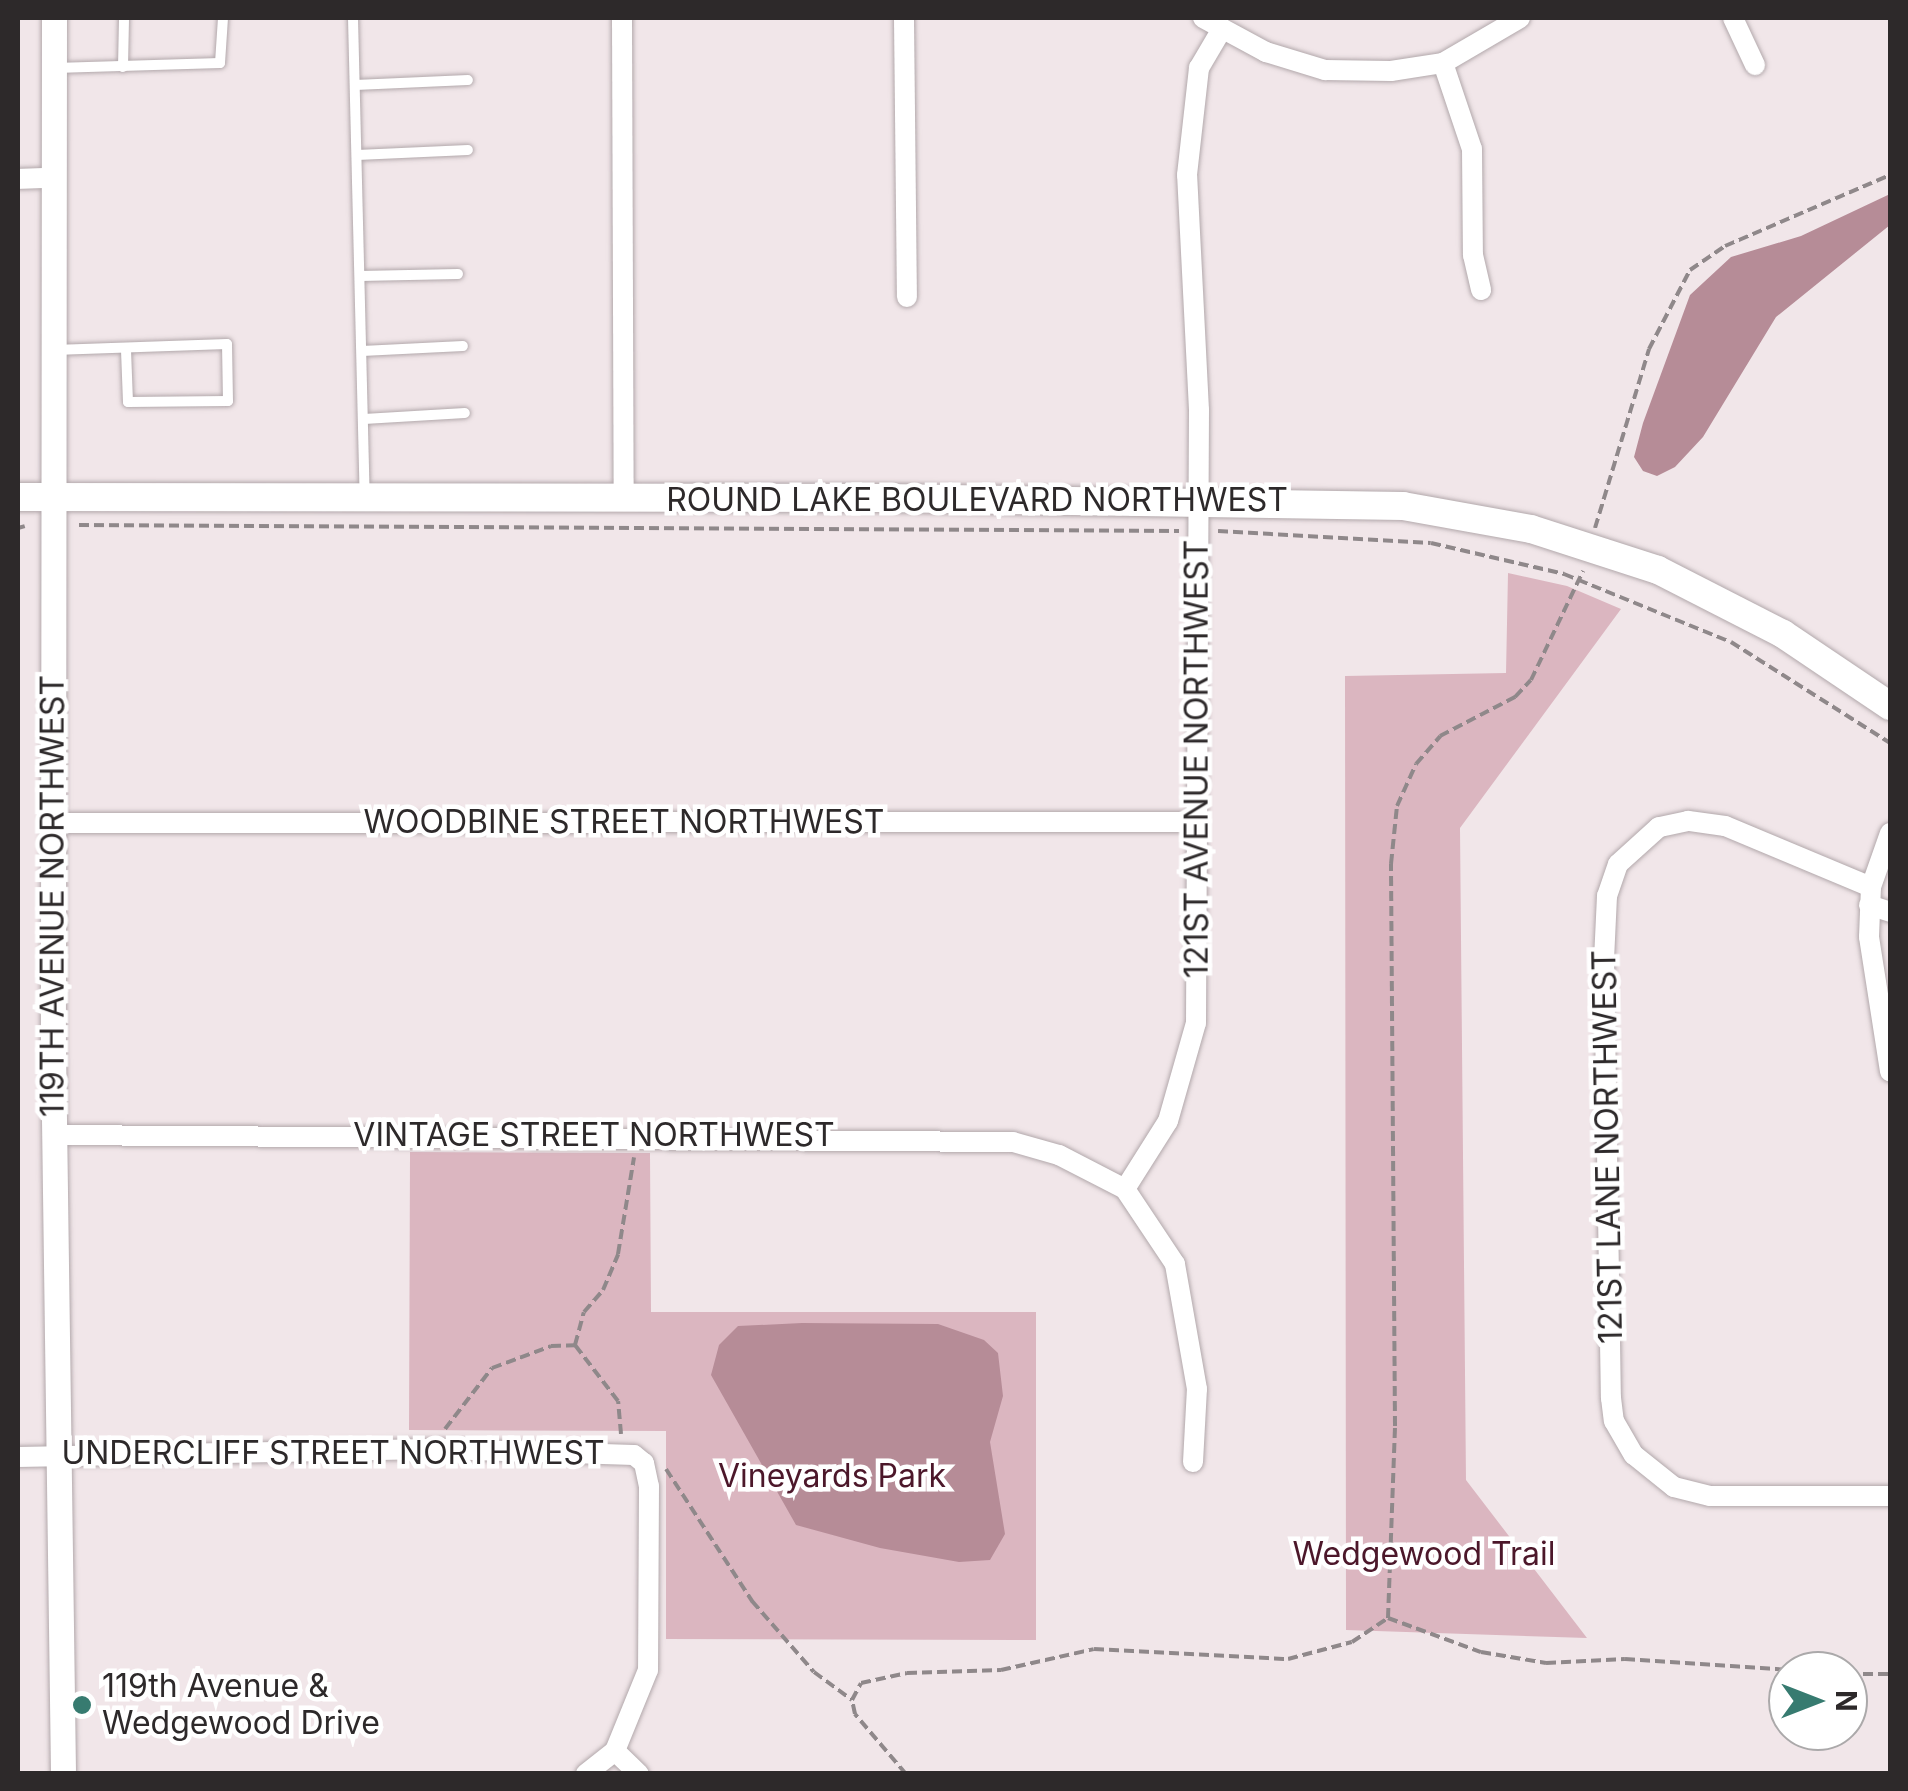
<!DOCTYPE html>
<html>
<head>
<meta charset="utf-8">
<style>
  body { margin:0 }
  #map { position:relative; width:1908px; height:1791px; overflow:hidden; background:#f1e6e9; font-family:Inter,sans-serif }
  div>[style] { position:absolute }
  .green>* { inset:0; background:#dbb6c0 }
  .water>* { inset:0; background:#b68c97 }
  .path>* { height:4px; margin-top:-2px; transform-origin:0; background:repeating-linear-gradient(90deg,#8f888a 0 10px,transparent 0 15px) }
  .roads { filter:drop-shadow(0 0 2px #b2a8ab) drop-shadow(0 0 2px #b2a8ab) }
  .service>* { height:10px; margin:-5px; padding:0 5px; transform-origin:5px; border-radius:5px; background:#fff }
  .minor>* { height:20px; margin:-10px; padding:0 10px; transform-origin:10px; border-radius:10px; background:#fff }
  .tertiary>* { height:25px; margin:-12.5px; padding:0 12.5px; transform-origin:12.5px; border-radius:12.5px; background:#fff }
  .secondary>* { height:28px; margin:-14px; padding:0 14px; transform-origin:14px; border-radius:14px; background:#fff }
  .dots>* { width:28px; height:28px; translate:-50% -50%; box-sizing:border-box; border:5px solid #fff; border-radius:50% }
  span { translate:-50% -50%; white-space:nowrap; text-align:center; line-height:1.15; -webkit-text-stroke:9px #fff; paint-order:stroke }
  .street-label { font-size:32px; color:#2d292a }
  .park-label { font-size:32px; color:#4c172a }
  .poi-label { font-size:32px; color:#2d292a }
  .left { translate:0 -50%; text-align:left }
  .frame { position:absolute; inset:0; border:20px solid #2d292a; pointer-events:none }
  .north { position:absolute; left:1768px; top:1651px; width:100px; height:100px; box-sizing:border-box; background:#fff; border:2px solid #aba9aa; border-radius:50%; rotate:90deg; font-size:28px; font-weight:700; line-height:40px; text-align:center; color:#2d292a }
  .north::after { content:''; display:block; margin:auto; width:35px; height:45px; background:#377b70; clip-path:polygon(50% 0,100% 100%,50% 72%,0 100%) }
</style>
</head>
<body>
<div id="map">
  <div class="green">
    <i style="clip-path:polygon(1508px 573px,1567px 586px,1621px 609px,1460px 828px,1466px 1480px,1587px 1638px,1346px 1630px,1345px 676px,1506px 673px)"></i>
    <i style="clip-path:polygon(410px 1152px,650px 1153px,651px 1312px,1036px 1312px,1036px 1640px,666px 1639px,666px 1431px,409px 1430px)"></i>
  </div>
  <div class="water">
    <i style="clip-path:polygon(1890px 194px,1890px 225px,1776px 317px,1703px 437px,1675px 467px,1657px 476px,1643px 471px,1634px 457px,1643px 423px,1690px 295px,1731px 257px,1801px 236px)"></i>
    <i style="clip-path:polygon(802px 1323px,938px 1324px,984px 1340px,998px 1353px,1003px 1396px,990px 1442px,1005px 1534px,990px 1560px,959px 1562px,880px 1548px,796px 1525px,711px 1375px,719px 1345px,738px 1326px)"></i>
  </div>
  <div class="path">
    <i style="left:79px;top:525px;width:1100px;rotate:0.31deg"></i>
    <i style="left:18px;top:528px;width:7px;rotate:-16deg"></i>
    <i style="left:1595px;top:528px;width:187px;rotate:-73.2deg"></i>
    <i style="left:1649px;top:349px;width:89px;rotate:-62.6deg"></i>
    <i style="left:1690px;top:270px;width:42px;rotate:-34.4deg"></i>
    <i style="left:1725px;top:246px;width:180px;rotate:-23.3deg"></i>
    <i style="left:1218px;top:531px;width:213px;rotate:3.2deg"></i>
    <i style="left:1431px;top:543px;width:137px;rotate:13.1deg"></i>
    <i style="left:1564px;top:574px;width:180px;rotate:22.2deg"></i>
    <i style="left:1731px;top:642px;width:188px;rotate:32.4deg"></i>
    <i style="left:445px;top:1429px;width:77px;rotate:-52.4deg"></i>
    <i style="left:492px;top:1368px;width:63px;rotate:-20.4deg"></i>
    <i style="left:551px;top:1346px;width:24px;rotate:-2deg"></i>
    <i style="left:621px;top:1434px;width:33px;rotate:-95deg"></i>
    <i style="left:618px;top:1401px;width:71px;rotate:-127.5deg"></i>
    <i style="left:575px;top:1345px;width:34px;rotate:-75deg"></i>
    <i style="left:584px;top:1312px;width:29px;rotate:-49deg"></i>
    <i style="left:603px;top:1290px;width:39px;rotate:-67deg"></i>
    <i style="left:618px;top:1254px;width:98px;rotate:-80.6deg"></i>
    <i style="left:666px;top:1469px;width:158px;rotate:56.9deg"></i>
    <i style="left:752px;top:1601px;width:94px;rotate:48.9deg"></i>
    <i style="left:814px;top:1672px;width:47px;rotate:36.4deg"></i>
    <i style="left:1388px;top:1618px;width:99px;rotate:20.1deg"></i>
    <i style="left:1481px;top:1652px;width:66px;rotate:9.6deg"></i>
    <i style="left:1546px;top:1663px;width:79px;rotate:-2.9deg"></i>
    <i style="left:1625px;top:1659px;width:182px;rotate:3.8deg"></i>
    <i style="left:1848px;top:1674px;width:42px"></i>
    <i style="left:906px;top:1774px;width:79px;rotate:-130.4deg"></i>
    <i style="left:855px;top:1714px;width:14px;rotate:-102deg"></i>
    <i style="left:852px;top:1700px;width:19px;rotate:-62deg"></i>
    <i style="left:861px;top:1683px;width:47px;rotate:-12.3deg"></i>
    <i style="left:907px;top:1673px;width:94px;rotate:-1.8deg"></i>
    <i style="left:1001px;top:1670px;width:95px;rotate:-12.7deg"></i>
    <i style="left:1094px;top:1649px;width:194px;rotate:3deg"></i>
    <i style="left:1288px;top:1659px;width:66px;rotate:-14.9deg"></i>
    <i style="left:1352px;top:1642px;width:43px;rotate:-33.7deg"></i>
    <i style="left:1388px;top:1618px;width:192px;rotate:-87.9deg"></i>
    <i style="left:1395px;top:1426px;width:562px;rotate:-90.41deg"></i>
    <i style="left:1391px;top:864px;width:58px;rotate:-84.1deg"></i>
    <i style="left:1397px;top:806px;width:46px;rotate:-65.7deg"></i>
    <i style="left:1416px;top:764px;width:37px;rotate:-49deg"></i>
    <i style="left:1440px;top:736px;width:85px;rotate:-27.5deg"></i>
    <i style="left:1515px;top:697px;width:23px;rotate:-47deg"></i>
    <i style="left:1531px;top:680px;width:121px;rotate:-64.5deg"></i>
  </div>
  <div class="roads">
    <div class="service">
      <i style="left:353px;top:18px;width:479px;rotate:88.6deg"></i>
      <i style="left:123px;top:67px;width:49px;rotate:-88.8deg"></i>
      <i style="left:55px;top:68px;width:165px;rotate:-1.7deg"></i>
      <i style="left:220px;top:63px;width:45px;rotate:-86.2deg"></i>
      <i style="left:355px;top:85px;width:113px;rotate:-2.5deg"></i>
      <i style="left:357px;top:155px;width:111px;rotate:-2.6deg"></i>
      <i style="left:360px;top:276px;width:98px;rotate:-1.2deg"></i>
      <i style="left:54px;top:350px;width:173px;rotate:-2deg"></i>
      <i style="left:227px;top:344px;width:57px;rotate:89deg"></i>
      <i style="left:228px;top:401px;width:100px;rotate:179.4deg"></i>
      <i style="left:128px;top:402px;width:52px;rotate:-92.2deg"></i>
      <i style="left:362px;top:351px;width:101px;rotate:-2.8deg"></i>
      <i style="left:364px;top:419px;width:101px;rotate:-3.4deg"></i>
    </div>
    <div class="minor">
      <i style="left:622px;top:18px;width:480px;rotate:89.8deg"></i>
      <i style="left:904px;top:18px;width:279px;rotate:89.4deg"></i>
      <i style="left:1203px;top:18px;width:72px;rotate:28.4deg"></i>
      <i style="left:1266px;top:52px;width:62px;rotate:17deg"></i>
      <i style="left:1325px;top:70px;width:66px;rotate:0.9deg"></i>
      <i style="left:1391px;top:71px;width:53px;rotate:-8.7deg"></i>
      <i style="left:1443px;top:63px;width:89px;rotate:-30.3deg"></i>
      <i style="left:1733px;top:18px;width:52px;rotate:64.9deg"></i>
      <i style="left:1443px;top:63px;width:91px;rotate:71.4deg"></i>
      <i style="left:1472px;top:149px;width:106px;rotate:89.5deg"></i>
      <i style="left:1473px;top:255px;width:36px;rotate:77deg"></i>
      <i style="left:18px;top:179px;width:37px;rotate:-2deg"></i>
      <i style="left:52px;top:823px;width:1143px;rotate:-0.05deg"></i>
      <i style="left:1890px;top:833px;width:57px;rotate:109.4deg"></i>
      <i style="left:1871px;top:887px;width:50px;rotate:92.3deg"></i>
      <i style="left:1869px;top:937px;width:136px;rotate:81.1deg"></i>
      <i style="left:1871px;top:887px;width:158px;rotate:-157.3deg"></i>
      <i style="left:1725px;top:826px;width:37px;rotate:-172deg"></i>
      <i style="left:1688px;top:821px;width:30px;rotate:168deg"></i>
      <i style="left:1659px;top:827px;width:55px;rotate:137.9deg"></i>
      <i style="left:1618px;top:864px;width:34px;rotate:109deg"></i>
      <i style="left:1607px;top:896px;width:63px;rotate:92.7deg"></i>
      <i style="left:1604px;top:959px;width:439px;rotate:89.1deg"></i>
      <i style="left:1611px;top:1398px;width:23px;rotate:83deg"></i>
      <i style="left:1614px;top:1421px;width:39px;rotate:60deg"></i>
      <i style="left:1634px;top:1455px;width:51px;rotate:38.7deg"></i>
      <i style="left:1674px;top:1487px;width:37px;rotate:14deg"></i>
      <i style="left:1710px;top:1496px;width:180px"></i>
      <i style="left:1869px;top:905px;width:22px;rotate:18deg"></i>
      <i style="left:53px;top:1135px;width:960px;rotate:0.42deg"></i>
      <i style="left:1013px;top:1142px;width:48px;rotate:15.8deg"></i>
      <i style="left:1059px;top:1155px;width:74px;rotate:27.3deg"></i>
      <i style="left:18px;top:1457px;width:425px;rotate:-1.1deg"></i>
      <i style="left:443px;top:1449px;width:191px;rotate:1.8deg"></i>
      <i style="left:634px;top:1455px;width:13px;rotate:39deg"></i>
      <i style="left:644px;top:1463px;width:24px;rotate:78deg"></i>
      <i style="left:649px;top:1486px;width:184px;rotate:90.3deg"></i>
      <i style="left:648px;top:1670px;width:87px;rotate:112.2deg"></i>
      <i style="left:615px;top:1751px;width:37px;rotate:142deg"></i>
      <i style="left:1193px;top:1462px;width:73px;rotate:-86.9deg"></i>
      <i style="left:1197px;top:1389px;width:127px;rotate:-100deg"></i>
      <i style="left:1175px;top:1264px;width:90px;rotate:-123.7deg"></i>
      <i style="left:1125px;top:1189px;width:80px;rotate:-57.7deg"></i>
      <i style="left:1168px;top:1121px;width:102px;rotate:-74.1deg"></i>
      <i style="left:1196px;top:1023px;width:613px;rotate:-89.72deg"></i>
      <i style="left:1199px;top:410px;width:235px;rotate:-92.9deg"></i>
      <i style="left:1187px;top:175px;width:108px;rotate:-83.6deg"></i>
      <i style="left:1199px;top:68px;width:45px;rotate:-59.5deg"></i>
      <i style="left:615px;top:1751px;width:33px;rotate:44deg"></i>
    </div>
    <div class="tertiary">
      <i style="left:54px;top:18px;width:1029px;rotate:90.06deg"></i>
      <i style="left:53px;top:1047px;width:727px;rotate:89.21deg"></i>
    </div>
    <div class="secondary">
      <i style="left:18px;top:497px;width:868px;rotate:0.07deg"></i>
      <i style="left:886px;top:498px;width:517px;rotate:0.89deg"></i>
      <i style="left:1403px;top:506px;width:130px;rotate:10.2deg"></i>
      <i style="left:1531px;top:529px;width:133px;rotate:17.9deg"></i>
      <i style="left:1658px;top:570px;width:140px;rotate:27.1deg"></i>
      <i style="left:1783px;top:634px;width:129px;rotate:33.9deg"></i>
    </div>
  </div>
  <div class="dots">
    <i style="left:82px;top:1705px;background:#377b70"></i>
  </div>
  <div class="street-label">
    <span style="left:977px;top:500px">ROUND LAKE BOULEVARD NORTHWEST</span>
    <span style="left:1197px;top:759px;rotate:-90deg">121ST AVENUE NORTHWEST</span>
    <span style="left:624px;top:822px">WOODBINE STREET NORTHWEST</span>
    <span style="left:53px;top:896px;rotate:-90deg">119TH AVENUE NORTHWEST</span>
    <span style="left:594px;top:1135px">VINTAGE STREET NORTHWEST</span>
    <span style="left:1608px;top:1147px;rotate:-91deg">121ST LANE NORTHWEST</span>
    <span style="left:333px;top:1453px">UNDERCLIFF STREET NORTHWEST</span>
  </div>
  <div class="park-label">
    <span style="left:832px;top:1476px">Vineyards Park</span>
    <span style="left:1424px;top:1554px">Wedgewood Trail</span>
  </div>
  <div class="poi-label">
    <span class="left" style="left:102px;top:1705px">119th Avenue &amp;<br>Wedgewood Drive</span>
  </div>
  <div class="frame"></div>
  <div class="north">N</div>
</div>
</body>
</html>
